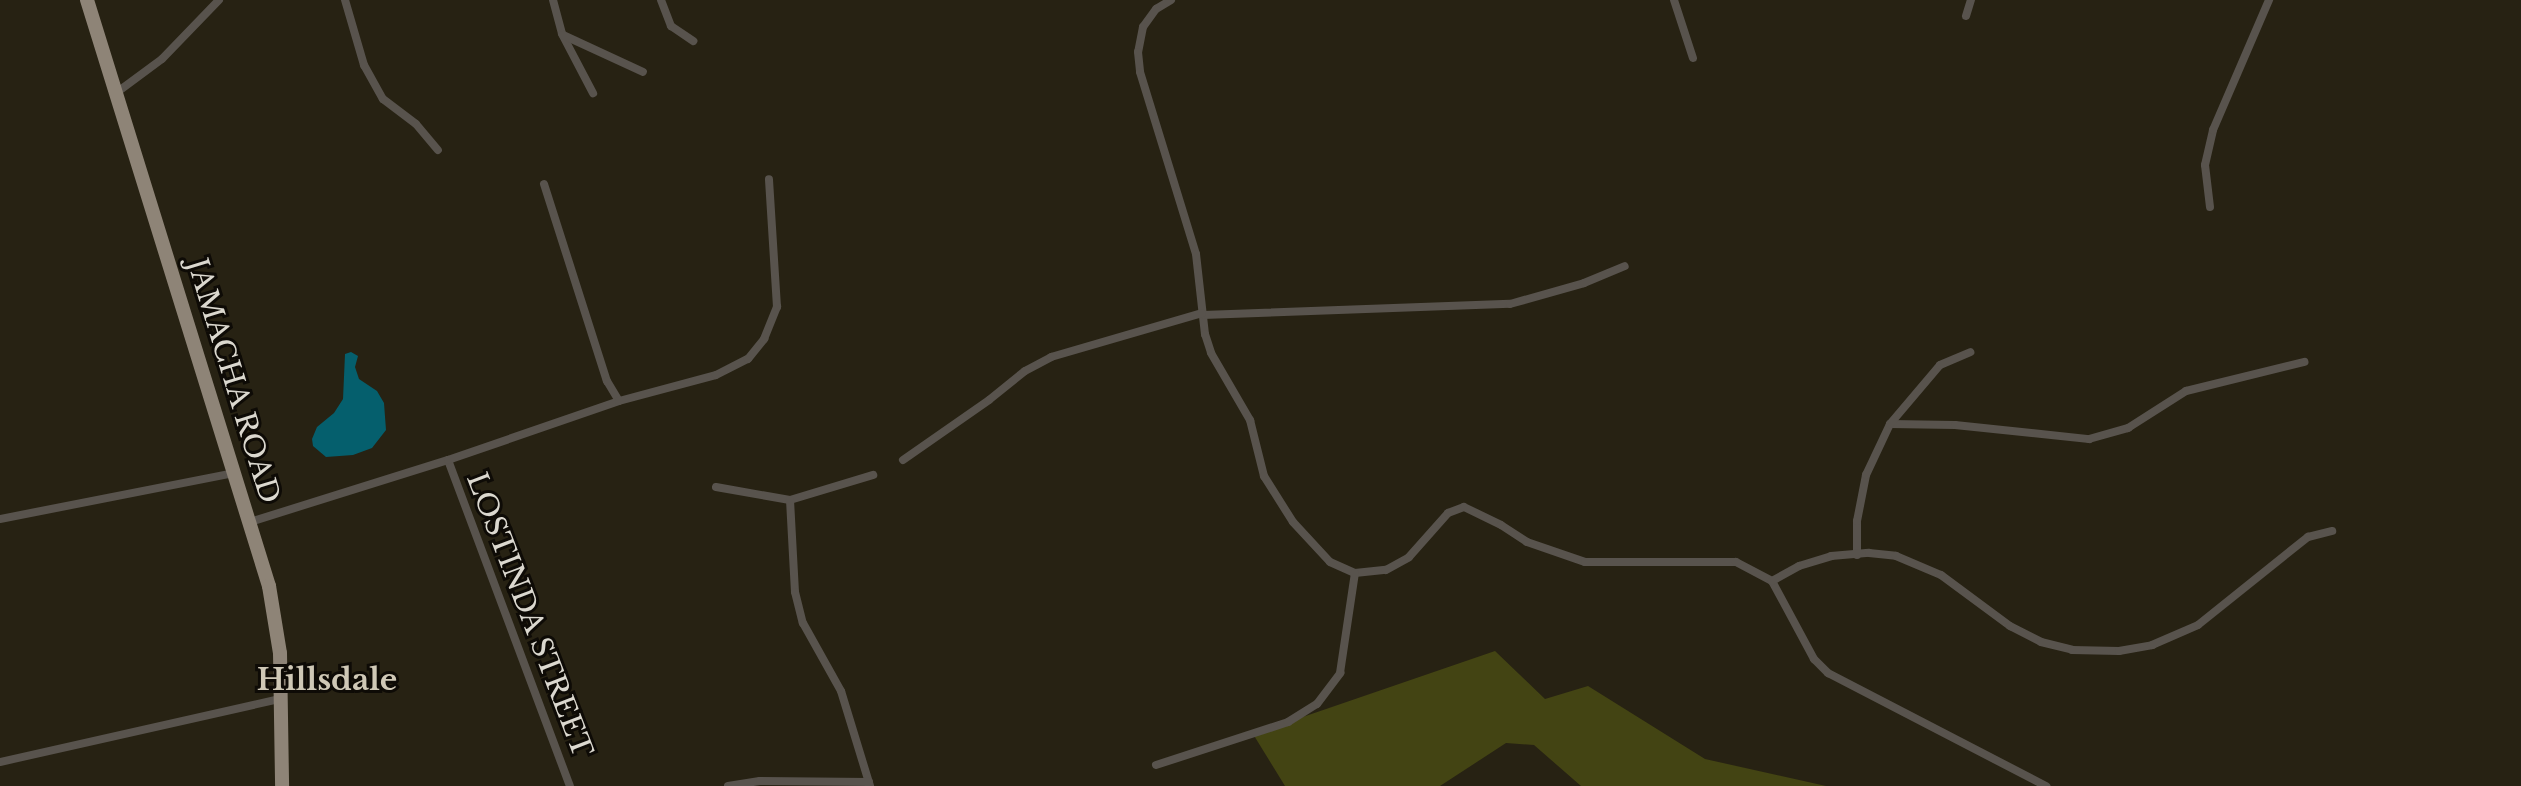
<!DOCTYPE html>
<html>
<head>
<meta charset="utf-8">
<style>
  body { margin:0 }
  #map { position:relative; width:2521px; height:786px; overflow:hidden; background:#272213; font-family:"Libre Baskerville",serif }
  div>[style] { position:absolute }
  .green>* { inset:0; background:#434413 }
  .water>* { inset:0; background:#055f6d }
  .minor>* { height:8px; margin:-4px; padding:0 4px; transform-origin:4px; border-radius:4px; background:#58534d }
  .primary>* { height:14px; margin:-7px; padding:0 7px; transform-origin:7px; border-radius:7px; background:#8e8477 }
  span { translate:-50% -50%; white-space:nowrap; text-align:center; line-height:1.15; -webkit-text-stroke:6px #0e0b06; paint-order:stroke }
  .street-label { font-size:28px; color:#dbd8cf }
  .neighbourhood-label { font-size:30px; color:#cfc8b6; font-weight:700 }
</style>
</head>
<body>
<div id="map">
  <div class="green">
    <i style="clip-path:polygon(1495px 651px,1545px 699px,1588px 686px,1705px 759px,1826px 786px,1581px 786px,1534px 745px,1506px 743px,1440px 786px,1285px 786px,1253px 734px)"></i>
  </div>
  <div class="water">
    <i style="clip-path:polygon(351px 352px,358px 356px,355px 367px,359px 379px,377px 391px,384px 403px,386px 430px,372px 448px,353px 455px,326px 457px,313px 446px,312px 439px,317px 427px,334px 413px,343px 399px,345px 354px)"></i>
  </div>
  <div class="minor">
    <i style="left:345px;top:0;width:68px;rotate:73.7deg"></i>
    <i style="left:364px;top:65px;width:39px;rotate:61deg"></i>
    <i style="left:383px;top:99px;width:41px;rotate:37.1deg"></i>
    <i style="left:416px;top:124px;width:34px;rotate:50deg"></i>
    <i style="left:553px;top:0;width:35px;rotate:75deg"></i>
    <i style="left:562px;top:34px;width:67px;rotate:62.3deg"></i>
    <i style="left:661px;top:0;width:28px;rotate:69deg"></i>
    <i style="left:671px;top:26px;width:27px;rotate:34deg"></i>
    <i style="left:1171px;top:0;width:17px;rotate:149deg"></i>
    <i style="left:1156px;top:9px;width:22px;rotate:126deg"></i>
    <i style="left:1143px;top:27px;width:25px;rotate:101deg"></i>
    <i style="left:1138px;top:52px;width:20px;rotate:84deg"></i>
    <i style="left:1140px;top:72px;width:190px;rotate:72.9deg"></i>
    <i style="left:1196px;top:254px;width:81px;rotate:83.6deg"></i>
    <i style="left:1205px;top:334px;width:20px;rotate:72deg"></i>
    <i style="left:1211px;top:353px;width:78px;rotate:59.8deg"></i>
    <i style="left:1250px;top:420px;width:58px;rotate:76deg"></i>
    <i style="left:1264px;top:476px;width:54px;rotate:57.8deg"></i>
    <i style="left:1293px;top:522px;width:54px;rotate:47.2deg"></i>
    <i style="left:1330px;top:562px;width:27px;rotate:24deg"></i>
    <i style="left:1355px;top:573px;width:31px;rotate:-6deg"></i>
    <i style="left:1386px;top:570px;width:26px;rotate:-29deg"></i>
    <i style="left:1409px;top:557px;width:59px;rotate:-48.4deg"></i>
    <i style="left:1448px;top:513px;width:17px;rotate:-21deg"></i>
    <i style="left:1464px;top:507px;width:41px;rotate:25.9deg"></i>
    <i style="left:1501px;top:525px;width:31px;rotate:33deg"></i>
    <i style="left:1527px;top:542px;width:61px;rotate:19deg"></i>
    <i style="left:1585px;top:562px;width:151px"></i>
    <i style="left:1736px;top:562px;width:41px;rotate:27.8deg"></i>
    <i style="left:1772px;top:581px;width:89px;rotate:61.7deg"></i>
    <i style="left:1814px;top:659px;width:20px;rotate:45deg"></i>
    <i style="left:1828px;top:673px;width:246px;rotate:27.4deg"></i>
    <i style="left:1674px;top:0;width:61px;rotate:71.9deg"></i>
    <i style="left:1966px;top:16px;width:17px;rotate:-73deg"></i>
    <i style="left:563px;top:35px;width:88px;rotate:24.8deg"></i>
    <i style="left:116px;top:93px;width:57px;rotate:-36.5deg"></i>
    <i style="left:162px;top:59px;width:82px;rotate:-46deg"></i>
    <i style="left:544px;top:184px;width:207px;rotate:72.3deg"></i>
    <i style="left:607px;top:381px;width:23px;rotate:59deg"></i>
    <i style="left:2210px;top:207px;width:42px;rotate:-96.8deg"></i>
    <i style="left:2205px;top:165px;width:36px;rotate:-77deg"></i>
    <i style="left:2213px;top:130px;width:142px;rotate:-66.7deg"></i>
    <i style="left:1203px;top:315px;width:307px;rotate:-2.1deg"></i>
    <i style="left:1510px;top:304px;width:77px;rotate:-15.8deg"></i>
    <i style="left:1584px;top:283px;width:44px;rotate:-22.5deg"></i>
    <i style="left:1890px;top:424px;width:65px;rotate:0.9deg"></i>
    <i style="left:1955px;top:425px;width:135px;rotate:6deg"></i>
    <i style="left:2089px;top:439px;width:41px;rotate:-15.8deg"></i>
    <i style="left:2128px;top:428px;width:69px;rotate:-32.5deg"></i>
    <i style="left:2186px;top:391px;width:122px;rotate:-13.8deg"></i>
    <i style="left:448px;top:460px;width:348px;rotate:69.5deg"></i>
    <i style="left:903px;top:460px;width:105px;rotate:-34.9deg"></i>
    <i style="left:989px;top:400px;width:46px;rotate:-38.9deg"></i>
    <i style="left:1025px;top:371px;width:30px;rotate:-28deg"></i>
    <i style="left:1051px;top:357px;width:157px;rotate:-16.2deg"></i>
    <i style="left:716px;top:487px;width:75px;rotate:10deg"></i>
    <i style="left:790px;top:500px;width:87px;rotate:-16.8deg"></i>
    <i style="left:790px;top:500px;width:92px;rotate:86.9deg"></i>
    <i style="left:795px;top:592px;width:32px;rotate:76deg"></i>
    <i style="left:803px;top:623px;width:78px;rotate:60.8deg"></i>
    <i style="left:841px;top:691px;width:99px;rotate:73deg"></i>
    <i style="left:0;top:519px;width:238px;rotate:-11.1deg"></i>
    <i style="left:250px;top:522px;width:207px;rotate:-17.4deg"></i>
    <i style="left:448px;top:460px;width:181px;rotate:-19deg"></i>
    <i style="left:619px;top:401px;width:100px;rotate:-15deg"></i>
    <i style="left:716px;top:375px;width:36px;rotate:-27deg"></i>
    <i style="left:748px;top:359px;width:26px;rotate:-51deg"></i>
    <i style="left:764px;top:339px;width:35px;rotate:-68deg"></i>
    <i style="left:777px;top:307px;width:128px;rotate:-93.6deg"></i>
    <i style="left:1857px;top:555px;width:34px;rotate:-90deg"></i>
    <i style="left:1857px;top:521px;width:47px;rotate:-78.9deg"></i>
    <i style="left:1866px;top:475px;width:56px;rotate:-64.8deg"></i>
    <i style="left:1890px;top:424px;width:77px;rotate:-49.7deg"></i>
    <i style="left:1940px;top:365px;width:33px;rotate:-23deg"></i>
    <i style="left:1772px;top:581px;width:31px;rotate:-29deg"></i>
    <i style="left:1799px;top:566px;width:34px;rotate:-17deg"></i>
    <i style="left:1831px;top:556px;width:38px;rotate:-5deg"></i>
    <i style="left:1869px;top:553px;width:27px;rotate:6deg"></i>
    <i style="left:1896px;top:556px;width:49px;rotate:22.9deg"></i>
    <i style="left:1941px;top:575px;width:86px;rotate:36.5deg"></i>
    <i style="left:2010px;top:626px;width:35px;rotate:27deg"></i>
    <i style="left:2041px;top:642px;width:32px;rotate:14deg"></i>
    <i style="left:2072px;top:650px;width:47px;rotate:1.2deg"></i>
    <i style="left:2119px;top:651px;width:34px;rotate:-10deg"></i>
    <i style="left:2152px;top:645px;width:50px;rotate:-23.5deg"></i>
    <i style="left:2198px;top:625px;width:141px;rotate:-38.7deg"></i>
    <i style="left:2308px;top:537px;width:25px;rotate:-14deg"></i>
    <i style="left:0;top:762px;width:287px;rotate:-12.7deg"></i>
    <i style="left:1156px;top:765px;width:139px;rotate:-18deg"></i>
    <i style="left:1288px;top:722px;width:34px;rotate:-32deg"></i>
    <i style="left:1317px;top:704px;width:39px;rotate:-53deg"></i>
    <i style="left:1340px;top:673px;width:101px;rotate:-81.5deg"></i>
    <i style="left:728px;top:786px;width:32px;rotate:-9deg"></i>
    <i style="left:760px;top:781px;width:109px;rotate:0.5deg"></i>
  </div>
  <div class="primary">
    <i style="left:87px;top:0;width:614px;rotate:72.75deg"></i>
    <i style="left:269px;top:586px;width:68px;rotate:80.7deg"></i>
    <i style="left:280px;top:653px;width:133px;rotate:89.1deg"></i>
  </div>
  <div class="street-label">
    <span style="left:233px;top:381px;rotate:73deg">JAMACHA ROAD</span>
    <span style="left:529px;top:615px;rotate:69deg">LOSTINDA STREET</span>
  </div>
  <div class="neighbourhood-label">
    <span style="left:327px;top:680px">Hillsdale</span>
  </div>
</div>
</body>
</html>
